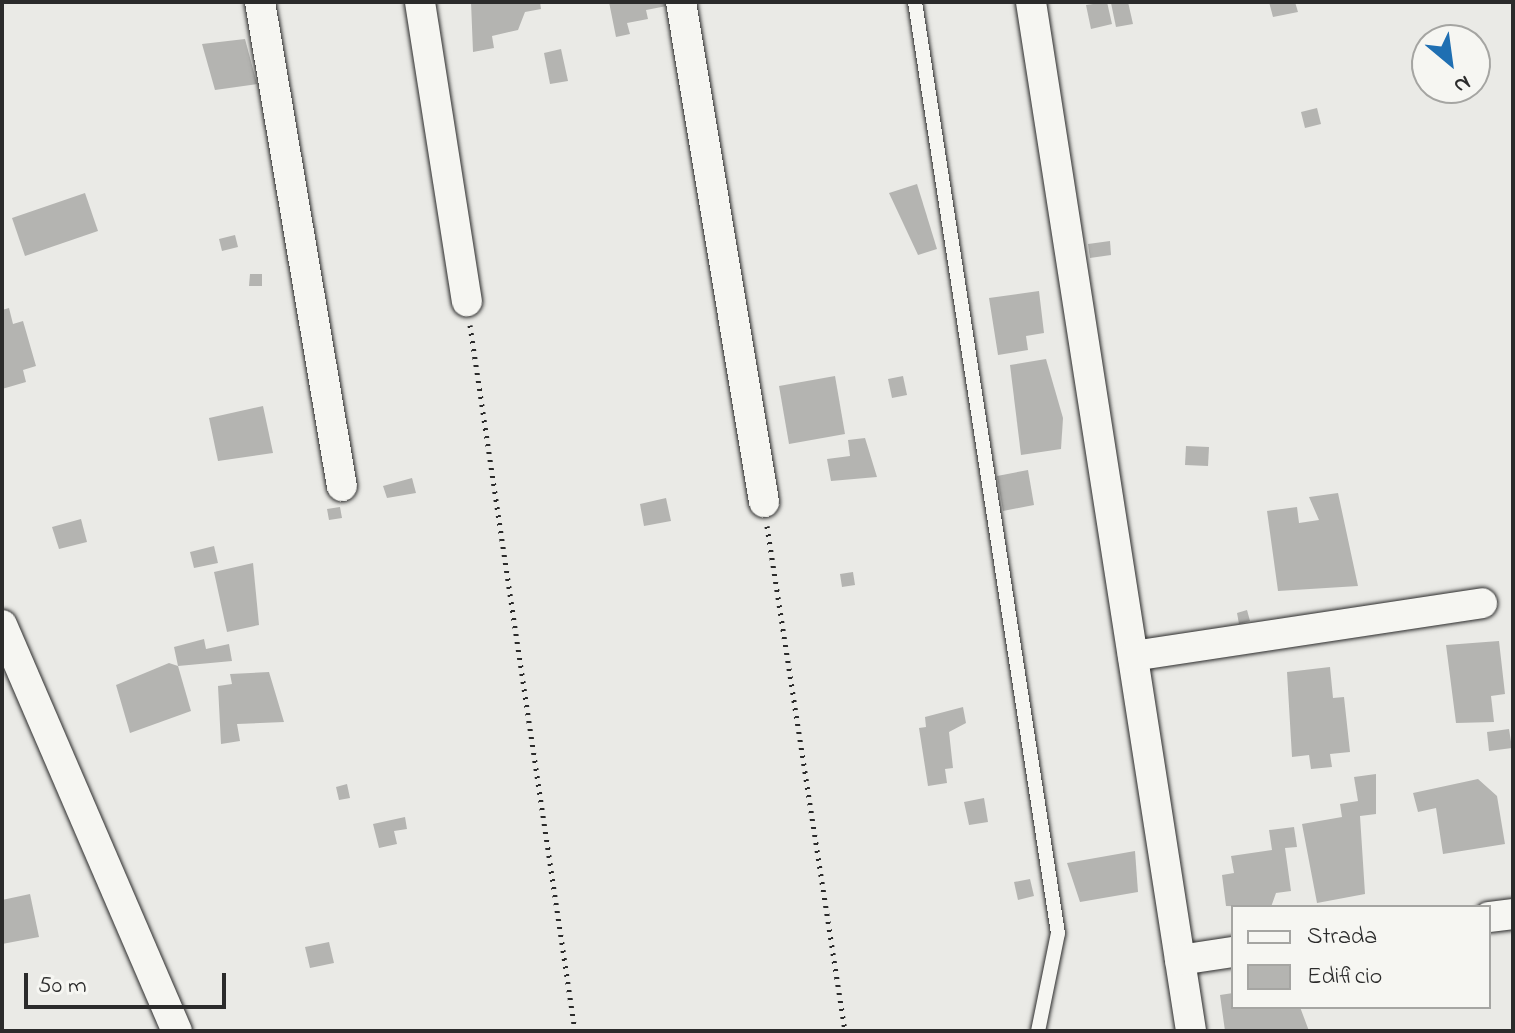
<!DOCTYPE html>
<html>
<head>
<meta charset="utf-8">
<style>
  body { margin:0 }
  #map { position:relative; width:1515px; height:1033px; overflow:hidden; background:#eaeae6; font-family:"Indie Flower",sans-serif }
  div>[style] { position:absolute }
  .building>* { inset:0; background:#b4b4b1 }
  .path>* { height:5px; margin-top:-2.5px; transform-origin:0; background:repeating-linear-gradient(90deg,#2b2b2b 0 2px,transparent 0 8px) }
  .roads { filter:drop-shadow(0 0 2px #2b2b2b) drop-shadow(0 0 2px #2b2b2b) }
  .lane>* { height:14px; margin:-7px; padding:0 7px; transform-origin:7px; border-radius:7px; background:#f6f6f2 }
  .street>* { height:30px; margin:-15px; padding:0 15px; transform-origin:15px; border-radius:15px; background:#f6f6f2 }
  span { translate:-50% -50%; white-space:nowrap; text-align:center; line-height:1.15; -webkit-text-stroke:7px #f6f6f2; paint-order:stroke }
  .frame { position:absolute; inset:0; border:4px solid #2b2b2b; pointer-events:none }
  .legend { position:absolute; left:1231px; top:905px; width:260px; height:104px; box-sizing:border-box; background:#f6f6f2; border:2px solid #a5a5a2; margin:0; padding:10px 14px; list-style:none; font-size:24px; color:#2b2b2b }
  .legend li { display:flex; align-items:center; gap:16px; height:40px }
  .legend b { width:40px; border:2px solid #a5a5a2 }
  .north { position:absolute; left:1411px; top:24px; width:80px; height:80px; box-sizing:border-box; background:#f6f6f2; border:2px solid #a5a5a2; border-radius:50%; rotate:151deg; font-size:22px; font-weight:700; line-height:32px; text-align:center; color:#2b2b2b }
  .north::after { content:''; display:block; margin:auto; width:28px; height:36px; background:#1f6fb2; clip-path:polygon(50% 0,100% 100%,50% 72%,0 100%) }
  .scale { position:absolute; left:24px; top:973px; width:202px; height:36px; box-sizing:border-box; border:4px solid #2b2b2b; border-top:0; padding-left:10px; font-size:24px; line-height:28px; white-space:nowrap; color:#2b2b2b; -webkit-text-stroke:6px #f6f6f2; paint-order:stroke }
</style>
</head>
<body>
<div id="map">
  <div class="building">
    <i style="clip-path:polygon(471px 2px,540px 2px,541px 9px,525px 12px,518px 30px,492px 36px,494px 48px,473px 52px)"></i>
    <i style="clip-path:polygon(609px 2px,671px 2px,672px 5px,646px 10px,648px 19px,627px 23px,630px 34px,616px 37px)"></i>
    <i style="clip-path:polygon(1107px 2px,1112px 24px,1091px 29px,1086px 5px)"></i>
    <i style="clip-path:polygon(1128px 2px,1133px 24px,1116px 27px,1111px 3px)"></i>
    <i style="clip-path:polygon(1269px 2px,1295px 2px,1298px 12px,1273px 17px)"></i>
    <i style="clip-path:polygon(245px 39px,257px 84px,215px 90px,202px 44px)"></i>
    <i style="clip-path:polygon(561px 49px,568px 81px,550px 84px,544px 53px)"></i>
    <i style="clip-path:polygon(1317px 108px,1321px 124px,1305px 128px,1301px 112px)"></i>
    <i style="clip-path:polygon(917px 184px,937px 249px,918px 255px,889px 193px)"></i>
    <i style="clip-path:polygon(85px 193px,98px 231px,25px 256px,12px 218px)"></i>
    <i style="clip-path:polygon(235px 235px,238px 247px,222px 251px,219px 239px)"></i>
    <i style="clip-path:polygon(1110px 241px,1111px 255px,1090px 258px,1088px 244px)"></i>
    <i style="clip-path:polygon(250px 274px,262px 274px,262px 286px,249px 286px)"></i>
    <i style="clip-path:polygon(1039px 291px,1044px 333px,1026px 336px,1028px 350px,998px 355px,989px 298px)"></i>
    <i style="clip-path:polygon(9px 308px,13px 324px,23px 321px,36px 366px,23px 370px,26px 382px,2px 389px,2px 310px)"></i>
    <i style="clip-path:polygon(1046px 359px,1063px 418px,1061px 449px,1021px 455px,1010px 365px)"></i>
    <i style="clip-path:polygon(835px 376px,845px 434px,789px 444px,779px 386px)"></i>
    <i style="clip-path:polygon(903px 376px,907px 395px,892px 398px,888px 379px)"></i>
    <i style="clip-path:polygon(263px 406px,273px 453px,218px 461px,209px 418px)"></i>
    <i style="clip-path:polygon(865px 438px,877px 477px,831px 481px,827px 459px,850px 456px,848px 440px)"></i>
    <i style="clip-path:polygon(1186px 446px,1209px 447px,1208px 466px,1185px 465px)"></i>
    <i style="clip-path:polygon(1028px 470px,1034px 505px,1003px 511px,997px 476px)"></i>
    <i style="clip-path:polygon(412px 478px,416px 493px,387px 498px,383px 486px)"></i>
    <i style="clip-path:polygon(1338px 493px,1358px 586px,1278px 591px,1267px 511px,1297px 507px,1299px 523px,1319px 520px,1309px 497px)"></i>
    <i style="clip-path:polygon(666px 498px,671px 521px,644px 526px,640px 504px)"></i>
    <i style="clip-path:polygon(340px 507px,342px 518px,329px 520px,327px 509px)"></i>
    <i style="clip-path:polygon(81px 519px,87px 542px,59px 549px,52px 527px)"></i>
    <i style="clip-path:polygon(214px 546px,218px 563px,194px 568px,190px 552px)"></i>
    <i style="clip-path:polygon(253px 563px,259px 625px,227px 632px,214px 572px)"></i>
    <i style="clip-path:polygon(853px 572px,855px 585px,842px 587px,840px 574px)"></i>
    <i style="clip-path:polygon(1247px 610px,1250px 621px,1239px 624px,1237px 613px)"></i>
    <i style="clip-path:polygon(204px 639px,206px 649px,229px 644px,232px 661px,178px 666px,174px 647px)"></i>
    <i style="clip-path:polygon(1499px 641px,1505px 694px,1491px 696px,1494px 722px,1456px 723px,1446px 645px)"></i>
    <i style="clip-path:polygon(169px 663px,178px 666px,191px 711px,130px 733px,116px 685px)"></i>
    <i style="clip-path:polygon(1330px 667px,1333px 698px,1344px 697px,1350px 752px,1330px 754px,1332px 767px,1311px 769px,1309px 755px,1292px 757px,1287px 672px)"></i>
    <i style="clip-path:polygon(269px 672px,284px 722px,237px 724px,240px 741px,221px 744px,218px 686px,232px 684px,230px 674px)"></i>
    <i style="clip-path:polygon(963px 707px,966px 723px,949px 732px,953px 768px,945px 769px,947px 783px,928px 786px,919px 728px,926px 727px,925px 717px)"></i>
    <i style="clip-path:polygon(1509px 729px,1512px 748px,1489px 751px,1487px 732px)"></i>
    <i style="clip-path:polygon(1376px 774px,1376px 814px,1360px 816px,1365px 894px,1317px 903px,1302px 824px,1342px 817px,1340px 804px,1358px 801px,1354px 777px)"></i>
    <i style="clip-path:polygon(1478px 779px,1497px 796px,1505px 844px,1443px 854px,1436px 808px,1418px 812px,1413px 793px)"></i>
    <i style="clip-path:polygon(347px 784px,350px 798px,339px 800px,336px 787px)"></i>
    <i style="clip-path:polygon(984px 798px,988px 822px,969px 825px,964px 802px)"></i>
    <i style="clip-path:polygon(405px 817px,407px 829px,394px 831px,397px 844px,379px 848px,373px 824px)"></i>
    <i style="clip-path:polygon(1294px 827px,1297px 847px,1285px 848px,1291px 891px,1276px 893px,1271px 907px,1226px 906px,1222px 875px,1234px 873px,1231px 856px,1272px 850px,1269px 830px)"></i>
    <i style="clip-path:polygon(1135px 851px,1138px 892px,1080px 902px,1067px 863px)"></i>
    <i style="clip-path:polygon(1030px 879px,1034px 896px,1018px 900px,1014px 882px)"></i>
    <i style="clip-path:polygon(30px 894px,39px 937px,2px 944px,2px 900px)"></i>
    <i style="clip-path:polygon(329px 942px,334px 963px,310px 968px,305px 947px)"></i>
    <i style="clip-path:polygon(1233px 993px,1233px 1007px,1300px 1007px,1309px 1031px,1225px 1031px,1220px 995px)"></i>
  </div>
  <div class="path">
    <i style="left:470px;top:325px;width:714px;rotate:81.54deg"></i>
    <i style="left:767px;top:526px;width:511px;rotate:81.22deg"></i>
  </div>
  <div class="roads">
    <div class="lane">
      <i style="left:915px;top:2px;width:942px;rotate:81.27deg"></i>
      <i style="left:1058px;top:933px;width:100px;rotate:101.5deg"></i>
    </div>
    <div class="street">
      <i style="left:260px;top:2px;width:491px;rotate:80.4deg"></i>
      <i style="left:420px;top:2px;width:303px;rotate:81.1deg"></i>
      <i style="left:681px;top:2px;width:507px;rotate:80.57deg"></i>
      <i style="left:1031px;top:2px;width:1041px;rotate:81.16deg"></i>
      <i style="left:2px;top:625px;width:442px;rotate:66.7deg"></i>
      <i style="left:1133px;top:656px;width:353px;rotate:-8.6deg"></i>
      <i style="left:1489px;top:917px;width:24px;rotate:-7deg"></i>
      <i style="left:1180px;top:960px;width:54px;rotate:-8.6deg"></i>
    </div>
  </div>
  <div class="frame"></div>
  <ul class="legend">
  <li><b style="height:10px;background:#f6f6f2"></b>Strada</li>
  <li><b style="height:22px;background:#b4b4b1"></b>Edificio</li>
  </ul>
  <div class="north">N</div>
  <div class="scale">50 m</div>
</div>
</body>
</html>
